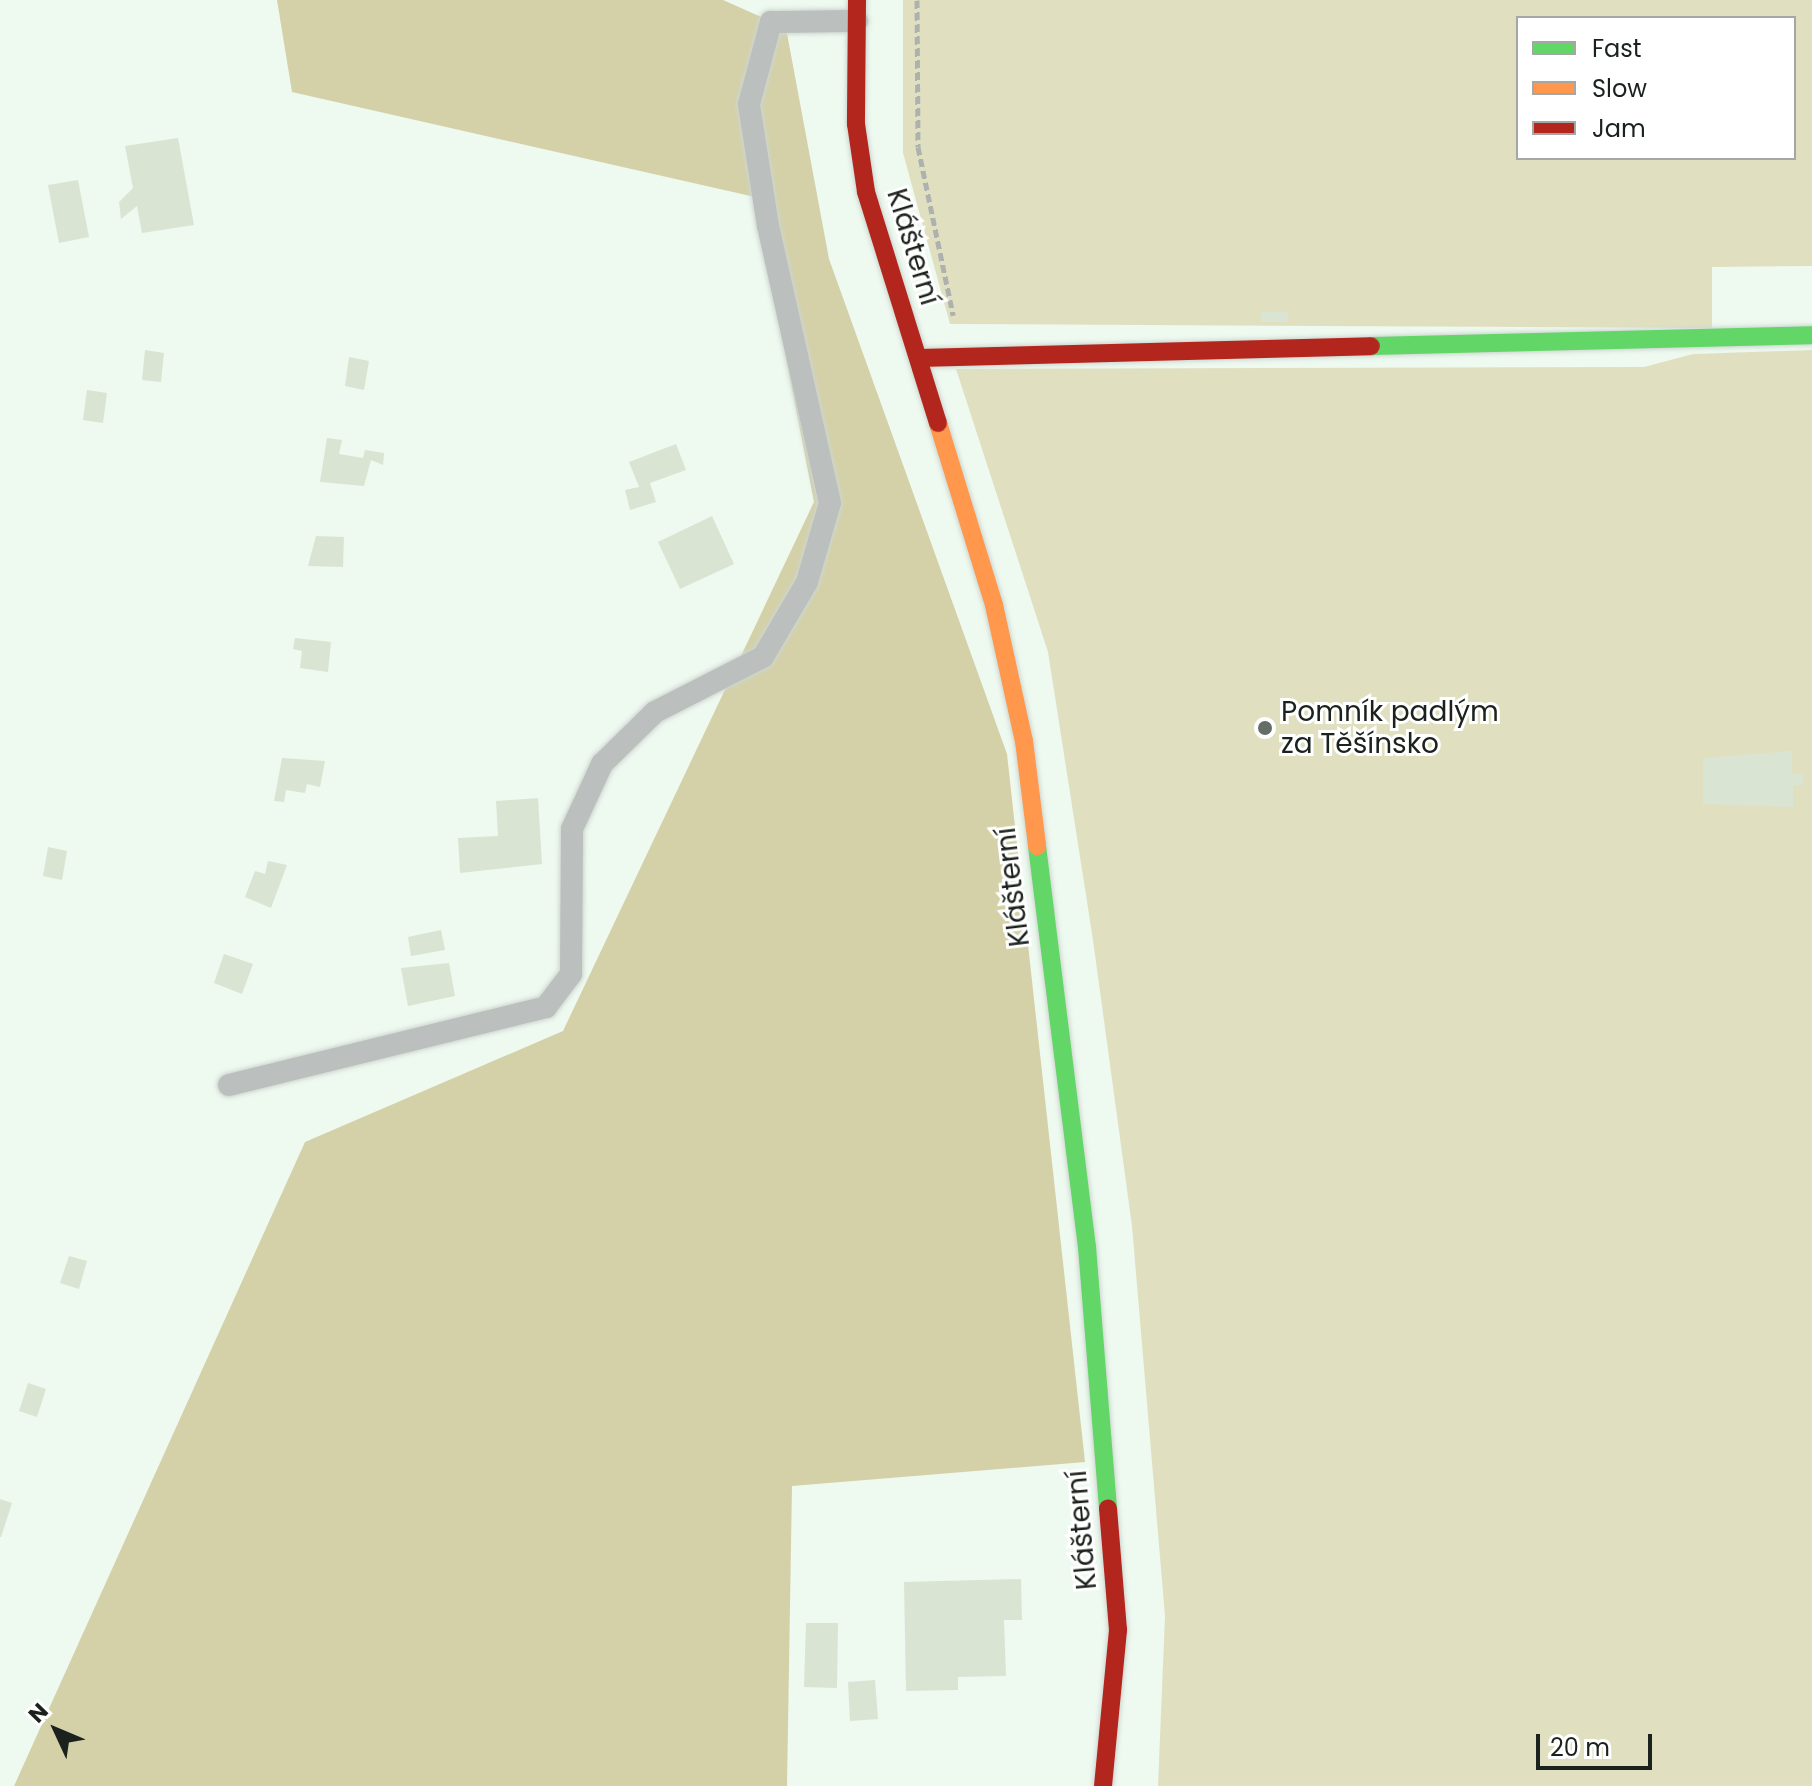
<!DOCTYPE html>
<html>
<head>
<meta charset="utf-8">
<style>
  body { margin:0 }
  #map { position:relative; width:1812px; height:1786px; overflow:hidden; background:#eef9f0; font-family:Poppins,sans-serif }
  div>[style] { position:absolute }
  .green>* { inset:0; background:#e0e0c1 }
  .forest>* { inset:0; background:#d4d1a8 }
  .building>* { inset:0; background:#dae4d3 }
  .path>* { height:5px; margin-top:-2.5px; transform-origin:0; background:repeating-linear-gradient(90deg,#adb2af 0 8px,transparent 0 12px) }
  .roads { filter:drop-shadow(0 0 2px #cdd6cf) drop-shadow(0 0 2px #cdd6cf) }
  .lane>* { height:22px; margin:-11px; padding:0 11px; transform-origin:11px; border-radius:11px; background:#bbbfbd }
  .fast>* { height:18px; margin:-9px; padding:0 9px; transform-origin:9px; border-radius:9px; background:#63d668 }
  .slow>* { height:18px; margin:-9px; padding:0 9px; transform-origin:9px; border-radius:9px; background:#ff974d }
  .jam>* { height:18px; margin:-9px; padding:0 9px; transform-origin:9px; border-radius:9px; background:#b3261e }
  .dots>* { width:22px; height:22px; translate:-50% -50%; box-sizing:border-box; border:4px solid #fff; border-radius:50% }
  span { translate:-50% -50%; white-space:nowrap; text-align:center; line-height:1.15; -webkit-text-stroke:6px #fff; paint-order:stroke }
  .street-label { font-size:28px; color:#1b221d }
  .poi-label { font-size:28px; color:#1b221d }
  .left { translate:0 -50%; text-align:left }
  .legend { position:absolute; left:1516px; top:16px; width:280px; height:144px; box-sizing:border-box; background:#fff; border:2px solid #a4a7a5; margin:0; padding:10px 14px; list-style:none; font-size:24px; color:#1b221d }
  .legend li { display:flex; align-items:center; gap:16px; height:40px }
  .legend b { width:40px; border:2px solid #a4a7a5 }
  .north { position:absolute; left:16px; top:1690px; width:80px; height:80px; -webkit-text-stroke:6px #fff; paint-order:stroke; rotate:314deg; font-size:22px; font-weight:700; line-height:32px; text-align:center; color:#1b221d }
  .north::after { content:''; display:block; margin:auto; width:28px; height:36px; background:#1b221d; clip-path:polygon(50% 0,100% 100%,50% 72%,0 100%) }
  .scale { position:absolute; left:1536px; top:1734px; width:116px; height:36px; box-sizing:border-box; border:4px solid #1b221d; border-top:0; padding-left:10px; font-size:24px; line-height:28px; white-space:nowrap; color:#1b221d; -webkit-text-stroke:6px #fff; paint-order:stroke }
</style>
</head>
<body>
<div id="map">
  <div class="green">
    <i style="clip-path:polygon(evenodd,903px 0,1812px 0,1812px 266px,1712px 267px,1712px 328px,950px 324px,903px 153px,903px 0,1518px 18px,1794px 18px,1794px 158px,1518px 158px,1518px 18px)"></i>
    <i style="clip-path:polygon(1812px 350px,1812px 1786px,1158px 1786px,1165px 1616px,1132px 1226px,1093px 940px,1048px 652px,956px 369px,1644px 367px,1693px 354px)"></i>
  </div>
  <div class="forest">
    <i style="clip-path:polygon(277px 0,723px 0,786px 28px,829px 259px,1007px 754px,1085px 1462px,792px 1486px,787px 1786px,14px 1786px,305px 1142px,563px 1031px,814px 502px,755px 197px,292px 92px)"></i>
  </div>
  <div class="building">
    <i style="clip-path:polygon(178px 138px,194px 225px,142px 233px,137px 206px,121px 219px,119px 202px,133px 188px,125px 146px)"></i>
    <i style="clip-path:polygon(78px 180px,89px 237px,59px 243px,48px 185px)"></i>
    <i style="clip-path:polygon(1261px 312px,1288px 312px,1288px 322px,1261px 322px)"></i>
    <i style="clip-path:polygon(145px 350px,164px 353px,161px 382px,142px 380px)"></i>
    <i style="clip-path:polygon(349px 357px,369px 361px,364px 390px,345px 386px)"></i>
    <i style="clip-path:polygon(87px 390px,107px 393px,103px 423px,83px 420px)"></i>
    <i style="clip-path:polygon(327px 438px,342px 440px,339px 454px,363px 458px,365px 450px,384px 453px,383px 465px,371px 460px,364px 486px,320px 482px)"></i>
    <i style="clip-path:polygon(676px 444px,686px 470px,650px 483px,656px 502px,630px 510px,625px 490px,639px 487px,629px 462px)"></i>
    <i style="clip-path:polygon(712px 516px,734px 564px,680px 589px,658px 542px)"></i>
    <i style="clip-path:polygon(316px 536px,344px 537px,343px 567px,308px 566px)"></i>
    <i style="clip-path:polygon(295px 638px,331px 642px,328px 672px,300px 668px,302px 651px,293px 649px)"></i>
    <i style="clip-path:polygon(1792px 751px,1792px 774px,1803px 773px,1803px 785px,1793px 785px,1793px 807px,1703px 804px,1703px 758px)"></i>
    <i style="clip-path:polygon(282px 758px,325px 761px,320px 787px,307px 784px,305px 793px,286px 790px,284px 802px,274px 801px)"></i>
    <i style="clip-path:polygon(538px 798px,542px 864px,460px 873px,458px 838px,498px 836px,496px 801px)"></i>
    <i style="clip-path:polygon(48px 847px,67px 851px,62px 880px,43px 876px)"></i>
    <i style="clip-path:polygon(268px 861px,287px 865px,271px 908px,245px 897px,255px 871px,265px 874px)"></i>
    <i style="clip-path:polygon(441px 930px,445px 950px,411px 956px,408px 937px)"></i>
    <i style="clip-path:polygon(224px 954px,253px 964px,242px 994px,214px 983px)"></i>
    <i style="clip-path:polygon(449px 963px,455px 996px,408px 1006px,401px 968px)"></i>
    <i style="clip-path:polygon(69px 1256px,87px 1261px,79px 1289px,60px 1283px)"></i>
    <i style="clip-path:polygon(28px 1383px,46px 1389px,37px 1417px,19px 1411px)"></i>
    <i style="clip-path:polygon(0 1499px,12px 1503px,1px 1537px,0 1537px)"></i>
    <i style="clip-path:polygon(1021px 1579px,1022px 1620px,1004px 1620px,1006px 1676px,958px 1677px,958px 1690px,906px 1691px,904px 1582px)"></i>
    <i style="clip-path:polygon(806px 1623px,838px 1623px,837px 1688px,804px 1687px)"></i>
    <i style="clip-path:polygon(875px 1680px,878px 1719px,850px 1721px,848px 1682px)"></i>
  </div>
  <div class="path">
    <i style="left:917px;top:0;width:147px;rotate:89.6deg"></i>
    <i style="left:918px;top:147px;width:172px;rotate:78.2deg"></i>
  </div>
  <div class="roads">
    <div class="lane">
      <i style="left:229px;top:1085px;width:326px;rotate:-13.8deg"></i>
      <i style="left:546px;top:1007px;width:41px;rotate:-52.9deg"></i>
      <i style="left:571px;top:974px;width:145px;rotate:-89.6deg"></i>
      <i style="left:572px;top:829px;width:72px;rotate:-65.2deg"></i>
      <i style="left:602px;top:764px;width:74px;rotate:-44.5deg"></i>
      <i style="left:655px;top:712px;width:121px;rotate:-27deg"></i>
      <i style="left:763px;top:657px;width:87px;rotate:-59.6deg"></i>
      <i style="left:807px;top:582px;width:82px;rotate:-73.8deg"></i>
      <i style="left:830px;top:503px;width:284px;rotate:-102.6deg"></i>
      <i style="left:768px;top:226px;width:123px;rotate:-98.9deg"></i>
      <i style="left:749px;top:104px;width:85px;rotate:-75deg"></i>
      <i style="left:771px;top:22px;width:86px;rotate:-0.7deg"></i>
    </div>
    <div class="fast">
      <i style="left:1371px;top:346px;width:441px;rotate:-1.4deg"></i>
      <i style="left:1037px;top:846px;width:404px;rotate:82.9deg"></i>
      <i style="left:1087px;top:1247px;width:262px;rotate:85.4deg"></i>
    </div>
    <div class="slow">
      <i style="left:938px;top:423px;width:190px;rotate:72.9deg"></i>
      <i style="left:994px;top:605px;width:139px;rotate:77.6deg"></i>
      <i style="left:1024px;top:741px;width:106px;rotate:82.9deg"></i>
    </div>
    <div class="jam">
      <i style="left:857px;top:0;width:124px;rotate:90.5deg"></i>
      <i style="left:856px;top:124px;width:69px;rotate:81.6deg"></i>
      <i style="left:866px;top:192px;width:242px;rotate:72.7deg"></i>
      <i style="left:919px;top:358px;width:452px;rotate:-1.5deg"></i>
      <i style="left:1103px;top:1786px;width:157px;rotate:-84.5deg"></i>
      <i style="left:1118px;top:1630px;width:122px;rotate:-94.7deg"></i>
    </div>
  </div>
  <div class="dots">
    <i style="left:1265px;top:728px;background:#656d67"></i>
  </div>
  <div class="street-label">
    <span style="left:913px;top:247px;rotate:73deg">Klášterní</span>
    <span style="left:1013px;top:887px;rotate:-97deg">Klášterní</span>
    <span style="left:1082px;top:1530px;rotate:-95deg">Klášterní</span>
  </div>
  <div class="poi-label">
    <span class="left" style="left:1281px;top:728px">Pomník padlým<br>za Těšínsko</span>
  </div>
  <ul class="legend">
  <li><b style="height:10px;background:#63d668"></b>Fast</li>
  <li><b style="height:10px;background:#ff974d"></b>Slow</li>
  <li><b style="height:10px;background:#b3261e"></b>Jam</li>
  </ul>
  <div class="north">N</div>
  <div class="scale">20 m</div>
</div>
</body>
</html>
